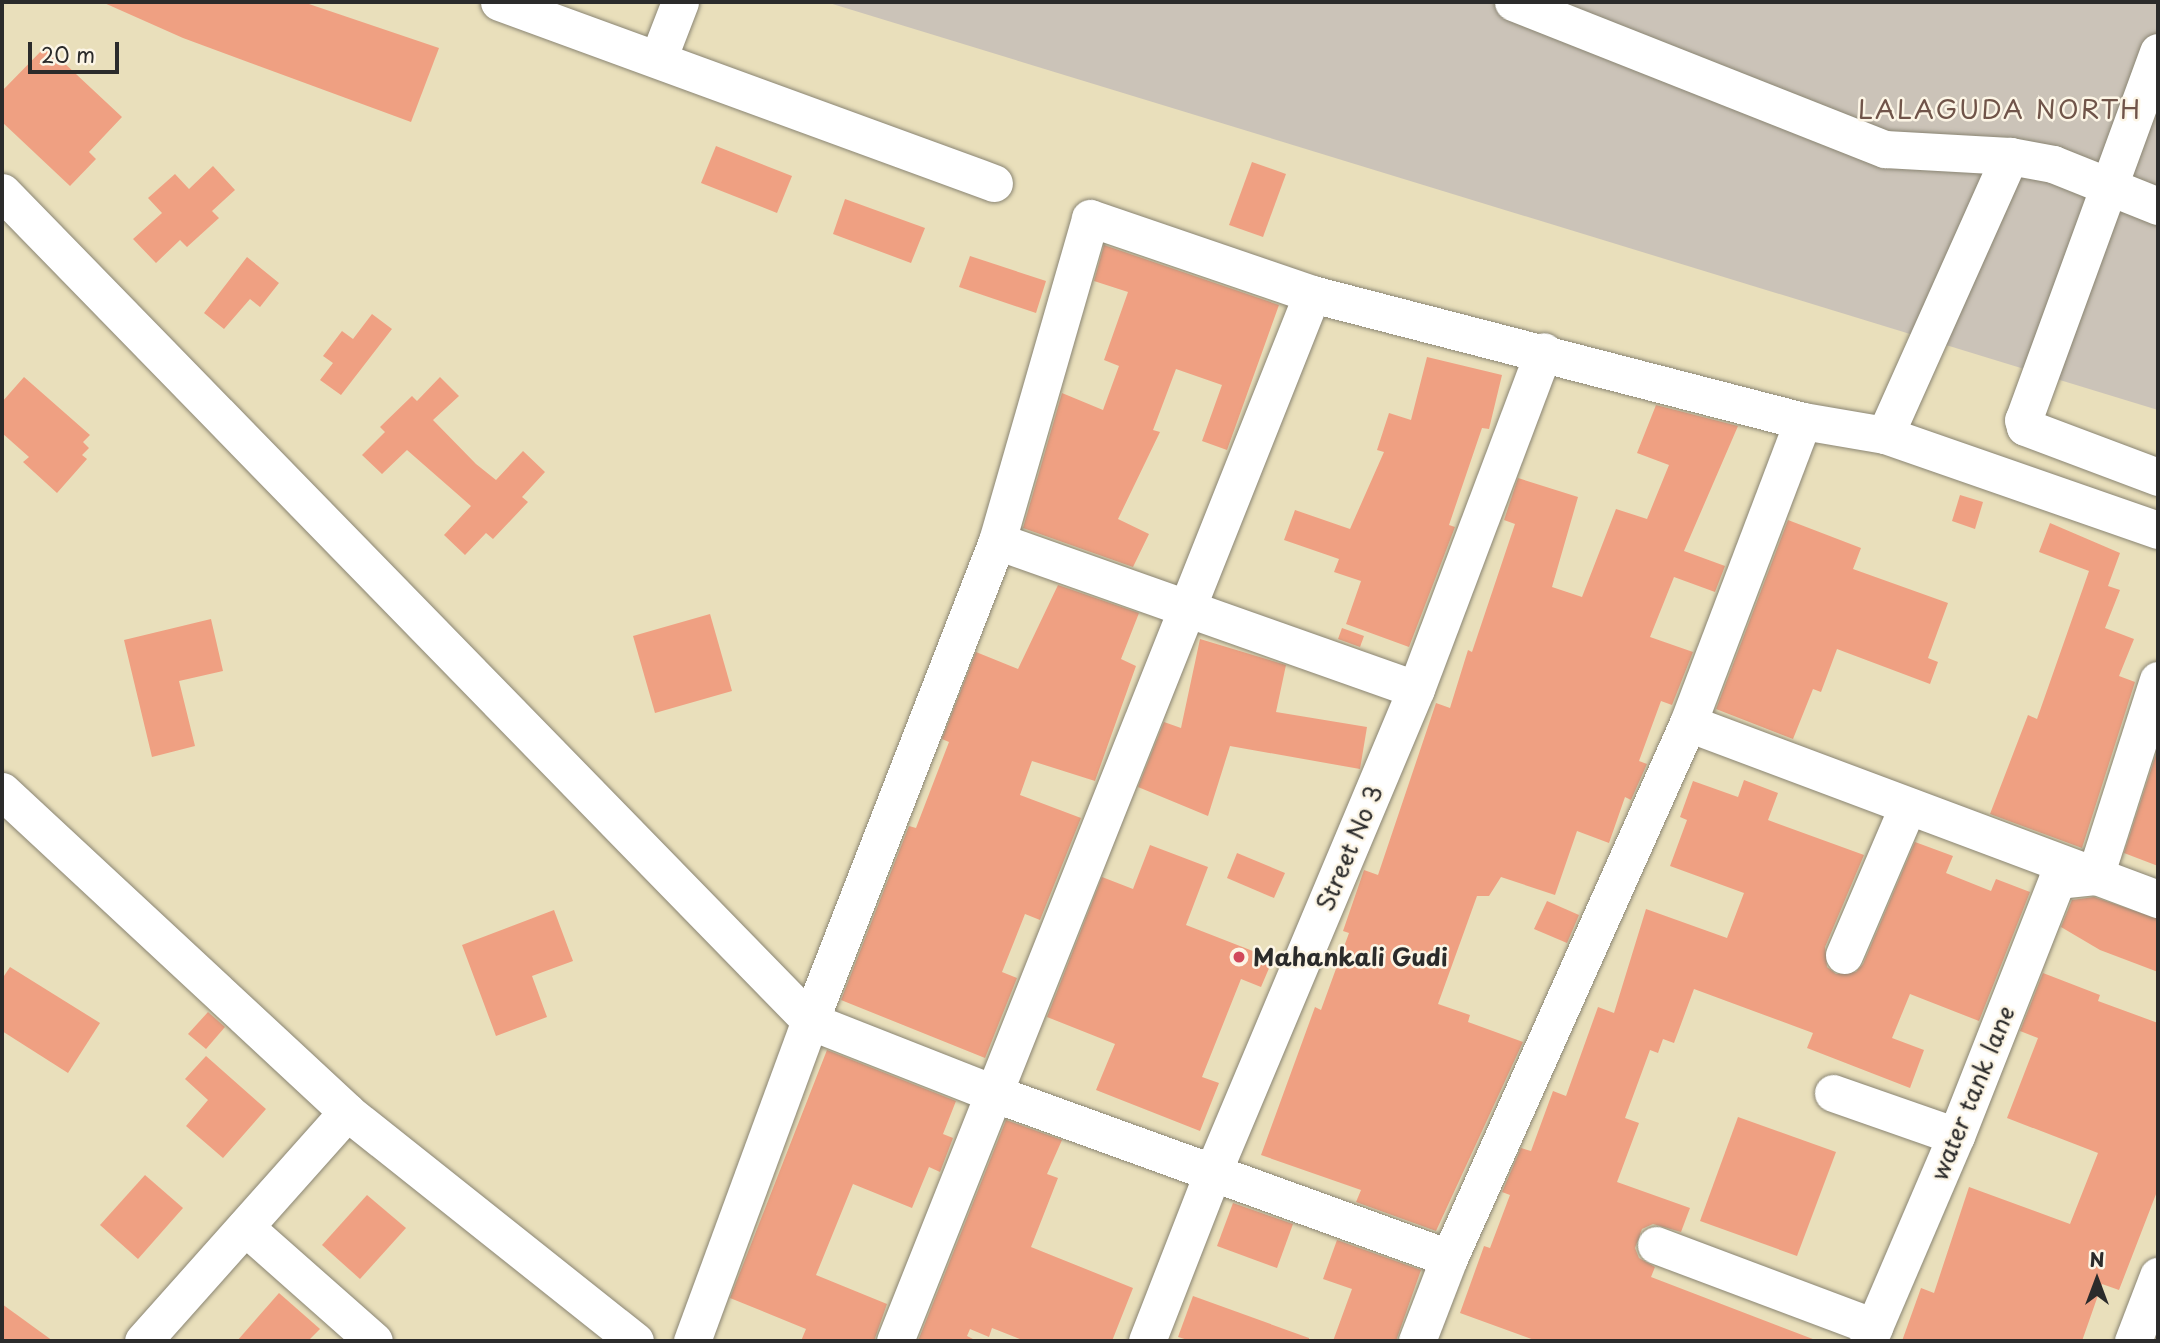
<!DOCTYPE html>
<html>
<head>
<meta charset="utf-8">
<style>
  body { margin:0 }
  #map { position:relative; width:2160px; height:1343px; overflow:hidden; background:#e9dfbb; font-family:"Playpen Sans",sans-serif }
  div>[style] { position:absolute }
  .industrial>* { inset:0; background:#cbc3b8 }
  .building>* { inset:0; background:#efa082 }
  .roads { filter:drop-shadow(0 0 2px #8a8573) drop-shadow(0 0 2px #8a8573) }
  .minor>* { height:37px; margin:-18.5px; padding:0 18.5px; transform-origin:18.5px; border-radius:18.5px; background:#fff }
  .dots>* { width:19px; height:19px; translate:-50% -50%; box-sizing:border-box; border:4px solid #fcf5e5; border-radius:50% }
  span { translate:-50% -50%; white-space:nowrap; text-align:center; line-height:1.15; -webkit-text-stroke:5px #fcf5e5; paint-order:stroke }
  .street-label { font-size:24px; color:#2b2b2b }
  .poi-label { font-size:24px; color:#2b2b2b; font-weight:700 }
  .left { translate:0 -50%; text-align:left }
  .neighbourhood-label { font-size:26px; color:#705449; letter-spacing:2px }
  .frame { position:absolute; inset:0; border:4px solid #2b2b2b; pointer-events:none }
  .north { position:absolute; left:2062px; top:1245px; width:70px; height:70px; -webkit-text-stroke:5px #fcf5e5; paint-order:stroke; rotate:0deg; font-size:19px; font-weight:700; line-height:28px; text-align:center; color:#2b2b2b }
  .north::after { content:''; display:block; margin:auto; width:24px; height:32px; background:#2b2b2b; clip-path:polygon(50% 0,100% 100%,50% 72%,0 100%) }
  .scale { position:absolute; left:28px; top:42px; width:91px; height:32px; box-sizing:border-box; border:4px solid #2b2b2b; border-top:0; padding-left:9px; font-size:21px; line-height:24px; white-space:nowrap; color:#2b2b2b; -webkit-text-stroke:5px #fcf5e5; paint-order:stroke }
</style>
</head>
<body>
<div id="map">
  <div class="industrial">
    <i style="clip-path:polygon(826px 2px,2158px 2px,2158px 410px)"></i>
  </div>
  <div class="building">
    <i style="clip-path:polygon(102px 2px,303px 2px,439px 48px,411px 122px,183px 38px)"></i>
    <i style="clip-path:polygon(46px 46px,122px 117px,89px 152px,96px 159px,70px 186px,2px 122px,2px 91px)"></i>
    <i style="clip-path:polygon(716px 146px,792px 176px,777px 213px,701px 183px)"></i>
    <i style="clip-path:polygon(1252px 162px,1286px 174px,1263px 237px,1229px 225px)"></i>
    <i style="clip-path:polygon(213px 166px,235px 190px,212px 211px,219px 218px,187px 247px,180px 240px,156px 263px,133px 239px,162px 213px,148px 198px,175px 174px,189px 189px)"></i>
    <i style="clip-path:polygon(845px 199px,925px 228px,911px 263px,833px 234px)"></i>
    <i style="clip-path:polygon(1104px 245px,1279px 305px,1227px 450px,1202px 441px,1222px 385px,1176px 369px,1153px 430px,1160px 432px,1118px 519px,1149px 534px,1133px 567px,1023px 528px,1062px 393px,1103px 410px,1119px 366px,1104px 360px,1128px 292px,1094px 281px)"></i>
    <i style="clip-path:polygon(970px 256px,1046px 281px,1036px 313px,959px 287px)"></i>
    <i style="clip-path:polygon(247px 257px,279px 283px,260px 307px,250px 299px,224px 329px,204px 313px)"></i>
    <i style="clip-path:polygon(372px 314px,392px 329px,341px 395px,320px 380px,333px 363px,323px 356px,342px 331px,353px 339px)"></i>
    <i style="clip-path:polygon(1427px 357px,1502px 375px,1489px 429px,1482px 428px,1449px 525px,1455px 527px,1409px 647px,1346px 624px,1361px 581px,1334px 572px,1339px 559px,1284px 540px,1295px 510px,1350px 529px,1384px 452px,1377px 450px,1389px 413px,1411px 420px)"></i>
    <i style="clip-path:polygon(24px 377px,90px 435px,83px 442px,89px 448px,82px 455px,87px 459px,57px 493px,23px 462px,29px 457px,2px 433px,2px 402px)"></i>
    <i style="clip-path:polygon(440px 377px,459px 396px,433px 420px,476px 464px,496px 480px,523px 451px,545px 472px,522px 497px,528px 502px,493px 539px,486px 533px,465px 555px,444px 535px,471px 506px,407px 450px,382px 474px,362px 455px,385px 432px,380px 427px,412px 396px,417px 401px)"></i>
    <i style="clip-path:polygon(1656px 405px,1738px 426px,1684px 551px,1725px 566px,1715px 592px,1674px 577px,1650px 637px,1693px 652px,1672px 705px,1661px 701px,1639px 761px,1647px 764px,1631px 800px,1625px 797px,1609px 843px,1577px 831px,1555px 895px,1501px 877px,1489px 896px,1477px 896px,1438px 1004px,1470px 1015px,1468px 1022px,1523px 1042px,1436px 1231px,1356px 1202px,1361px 1190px,1261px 1155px,1315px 1007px,1321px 1010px,1349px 933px,1343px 931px,1364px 870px,1378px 875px,1436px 703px,1450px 708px,1468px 650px,1472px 652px,1515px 524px,1504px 520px,1518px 478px,1578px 497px,1552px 587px,1582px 597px,1616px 509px,1647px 519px,1669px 465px,1637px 453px)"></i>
    <i style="clip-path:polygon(1960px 495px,1983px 502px,1975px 529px,1952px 521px)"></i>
    <i style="clip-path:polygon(1788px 520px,1861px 548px,1853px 569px,1948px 603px,1928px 658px,1938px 662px,1930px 684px,1837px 649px,1821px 692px,1813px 689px,1793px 739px,1716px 709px)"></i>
    <i style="clip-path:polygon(2050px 523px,2120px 553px,2108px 586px,2120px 590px,2105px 628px,2134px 639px,2119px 676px,2135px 682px,2082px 848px,1990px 814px,2028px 715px,2037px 719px,2089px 571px,2039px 552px)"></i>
    <i style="clip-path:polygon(1058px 585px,1139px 613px,1121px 659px,1136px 666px,1095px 781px,1032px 761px,1020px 795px,1081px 818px,1040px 920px,1025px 914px,1002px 972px,1017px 978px,985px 1058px,841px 1000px,909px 826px,916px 828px,949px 742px,942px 739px,976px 652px,1018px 669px)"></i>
    <i style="clip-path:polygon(710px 614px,732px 691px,655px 713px,633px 636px)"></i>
    <i style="clip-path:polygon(211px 619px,223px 671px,179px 681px,195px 746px,152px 757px,124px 640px)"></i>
    <i style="clip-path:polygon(1342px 628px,1364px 636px,1360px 647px,1338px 639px)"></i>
    <i style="clip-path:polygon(1200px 639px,1286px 665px,1276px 712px,1367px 727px,1360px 769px,1230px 746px,1208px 816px,1138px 787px,1164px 722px,1181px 728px)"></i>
    <i style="clip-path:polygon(2158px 748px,2158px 866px,2124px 853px)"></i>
    <i style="clip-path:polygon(1744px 780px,1778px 793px,1768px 820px,1864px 855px,1825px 947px,1827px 967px,1836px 974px,1856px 972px,1863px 964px,1915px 842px,1953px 856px,1946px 873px,1991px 891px,1996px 879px,2030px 892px,1979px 1021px,1910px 994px,1892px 1038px,1924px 1050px,1910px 1088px,1807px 1048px,1813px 1033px,1694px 989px,1674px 1043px,1663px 1039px,1658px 1053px,1650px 1050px,1625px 1118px,1639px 1123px,1617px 1182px,1690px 1208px,1681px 1232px,1653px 1224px,1642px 1229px,1635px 1248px,1639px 1258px,1655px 1267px,1651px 1277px,1818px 1341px,1537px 1341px,1460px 1313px,1484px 1246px,1490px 1248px,1510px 1195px,1502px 1192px,1521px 1148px,1531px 1151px,1553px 1091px,1566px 1096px,1598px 1007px,1614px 1013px,1646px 909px,1727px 938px,1744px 893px,1670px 866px,1687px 820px,1680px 817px,1693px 781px,1738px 797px)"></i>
    <i style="clip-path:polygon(1150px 845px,1208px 867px,1186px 925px,1273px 959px,1261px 987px,1241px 979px,1202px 1077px,1219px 1083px,1200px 1131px,1096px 1090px,1115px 1044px,1047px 1017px,1102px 877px,1133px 889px)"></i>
    <i style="clip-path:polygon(1237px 853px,1285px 873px,1274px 898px,1227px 878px)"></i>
    <i style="clip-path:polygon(2094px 897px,2158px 919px,2158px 972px,2100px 950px,2061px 927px,2072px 900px)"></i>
    <i style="clip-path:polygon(1547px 901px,1579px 915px,1567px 943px,1534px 929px)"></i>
    <i style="clip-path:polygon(554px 910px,573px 961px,532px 976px,547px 1017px,496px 1036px,462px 945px)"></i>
    <i style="clip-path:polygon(10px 967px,100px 1023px,68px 1073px,2px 1031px,2px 979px)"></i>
    <i style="clip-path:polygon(2043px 973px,2100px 995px,2098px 1001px,2158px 1023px,2158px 1189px,2119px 1290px,2102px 1284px,2082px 1341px,1902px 1341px,1921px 1288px,1934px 1293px,1969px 1187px,2070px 1224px,2098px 1153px,2007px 1118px,2038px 1038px,2020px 1031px)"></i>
    <i style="clip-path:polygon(208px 1012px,225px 1027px,206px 1049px,188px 1034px)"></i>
    <i style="clip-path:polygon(827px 1050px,956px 1101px,943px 1134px,953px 1138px,940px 1172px,929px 1167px,912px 1208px,853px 1184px,816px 1275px,887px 1304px,874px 1341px,801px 1341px,806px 1329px,730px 1298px)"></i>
    <i style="clip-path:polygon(206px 1056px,266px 1109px,223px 1158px,186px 1126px,208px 1100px,185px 1079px)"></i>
    <i style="clip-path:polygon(1738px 1117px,1836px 1152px,1797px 1256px,1700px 1221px)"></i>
    <i style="clip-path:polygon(1006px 1120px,1062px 1140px,1047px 1174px,1058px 1178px,1031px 1247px,1133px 1288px,1112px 1341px,1025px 1341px,992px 1328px,989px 1337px,970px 1329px,967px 1336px,977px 1341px,918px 1341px)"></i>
    <i style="clip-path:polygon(145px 1175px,183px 1208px,138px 1259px,100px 1225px)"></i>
    <i style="clip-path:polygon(367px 1195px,406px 1228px,360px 1279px,322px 1245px)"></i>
    <i style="clip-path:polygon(1233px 1203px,1293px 1224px,1277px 1268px,1217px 1246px)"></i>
    <i style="clip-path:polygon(1337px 1240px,1421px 1270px,1396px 1341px,1333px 1341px,1352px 1289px,1323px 1279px)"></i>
    <i style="clip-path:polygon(279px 1293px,320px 1329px,308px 1341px,237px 1341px)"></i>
    <i style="clip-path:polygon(1193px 1296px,1309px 1338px,1309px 1341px,1191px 1341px,1178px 1337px)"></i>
    <i style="clip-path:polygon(2px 1304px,53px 1341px,2px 1341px)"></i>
  </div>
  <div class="roads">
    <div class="minor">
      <i style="left:499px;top:2px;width:527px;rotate:20.09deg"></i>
      <i style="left:1513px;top:2px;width:400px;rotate:21.6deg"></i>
      <i style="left:1885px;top:149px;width:125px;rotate:3.2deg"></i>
      <i style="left:2010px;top:156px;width:44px;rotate:10.5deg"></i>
      <i style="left:2053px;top:164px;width:113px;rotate:21.8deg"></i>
      <i style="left:2158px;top:52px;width:392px;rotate:110.1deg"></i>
      <i style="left:2023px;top:420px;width:7px;rotate:74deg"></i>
      <i style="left:2025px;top:427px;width:142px;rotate:20.6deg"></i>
      <i style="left:658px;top:59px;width:61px;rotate:-68.9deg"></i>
      <i style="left:2px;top:192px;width:1158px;rotate:45.73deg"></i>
      <i style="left:810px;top:1021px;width:197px;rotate:21.5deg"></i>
      <i style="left:993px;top:1093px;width:485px;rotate:19.9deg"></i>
      <i style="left:1885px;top:435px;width:306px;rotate:-65.9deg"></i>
      <i style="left:997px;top:541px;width:444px;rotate:19.5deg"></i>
      <i style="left:1688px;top:723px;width:502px;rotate:20.53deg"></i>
      <i style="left:2px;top:791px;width:471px;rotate:42.9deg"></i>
      <i style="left:347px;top:1112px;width:368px;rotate:38.5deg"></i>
      <i style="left:1844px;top:955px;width:162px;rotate:-66.8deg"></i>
      <i style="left:1833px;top:1093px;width:130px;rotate:19.3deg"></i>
      <i style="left:245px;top:1227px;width:172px;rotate:41.5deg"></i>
      <i style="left:1656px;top:1245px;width:233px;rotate:20.6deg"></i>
      <i style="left:143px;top:1341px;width:307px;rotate:-48.3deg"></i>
      <i style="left:692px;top:1341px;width:341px;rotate:-69.8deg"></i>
      <i style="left:810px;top:1021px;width:515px;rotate:-68.71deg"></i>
      <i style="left:997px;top:541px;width:336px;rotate:-73.9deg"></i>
      <i style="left:1090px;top:218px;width:235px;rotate:18.9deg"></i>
      <i style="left:1312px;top:294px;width:507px;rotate:14.5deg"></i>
      <i style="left:1803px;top:421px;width:83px;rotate:9.7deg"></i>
      <i style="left:1885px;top:435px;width:289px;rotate:19.2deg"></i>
      <i style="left:895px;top:1341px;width:1127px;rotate:-68.28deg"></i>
      <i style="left:1147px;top:1341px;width:179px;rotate:-68.7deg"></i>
      <i style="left:1212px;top:1174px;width:526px;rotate:-67.19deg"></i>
      <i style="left:1416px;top:689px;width:361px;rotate:-69.3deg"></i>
      <i style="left:1417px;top:1341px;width:89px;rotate:-68.9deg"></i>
      <i style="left:1449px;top:1258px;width:586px;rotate:-65.93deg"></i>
      <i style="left:1688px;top:723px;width:323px;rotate:-69.2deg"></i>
      <i style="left:1868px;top:1341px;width:223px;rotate:-66.8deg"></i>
      <i style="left:1956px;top:1136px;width:275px;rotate:-68.5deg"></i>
      <i style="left:2057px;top:880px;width:38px;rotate:-6deg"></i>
      <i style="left:2095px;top:876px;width:206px;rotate:-72.2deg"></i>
      <i style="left:2133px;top:1341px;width:70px;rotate:-69deg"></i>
    </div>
  </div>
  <div class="dots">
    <i style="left:1239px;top:957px;background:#d1495b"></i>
  </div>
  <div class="street-label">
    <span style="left:1349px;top:848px;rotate:-67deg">Street No 3</span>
    <span style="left:1972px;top:1093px;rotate:-68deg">water tank lane</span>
  </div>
  <div class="poi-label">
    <span class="left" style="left:1253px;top:957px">Mahankali Gudi</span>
  </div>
  <div class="neighbourhood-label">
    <span style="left:2000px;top:109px">LALAGUDA NORTH</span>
  </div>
  <div class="frame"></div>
  <div class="north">N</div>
  <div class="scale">20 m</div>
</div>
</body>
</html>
